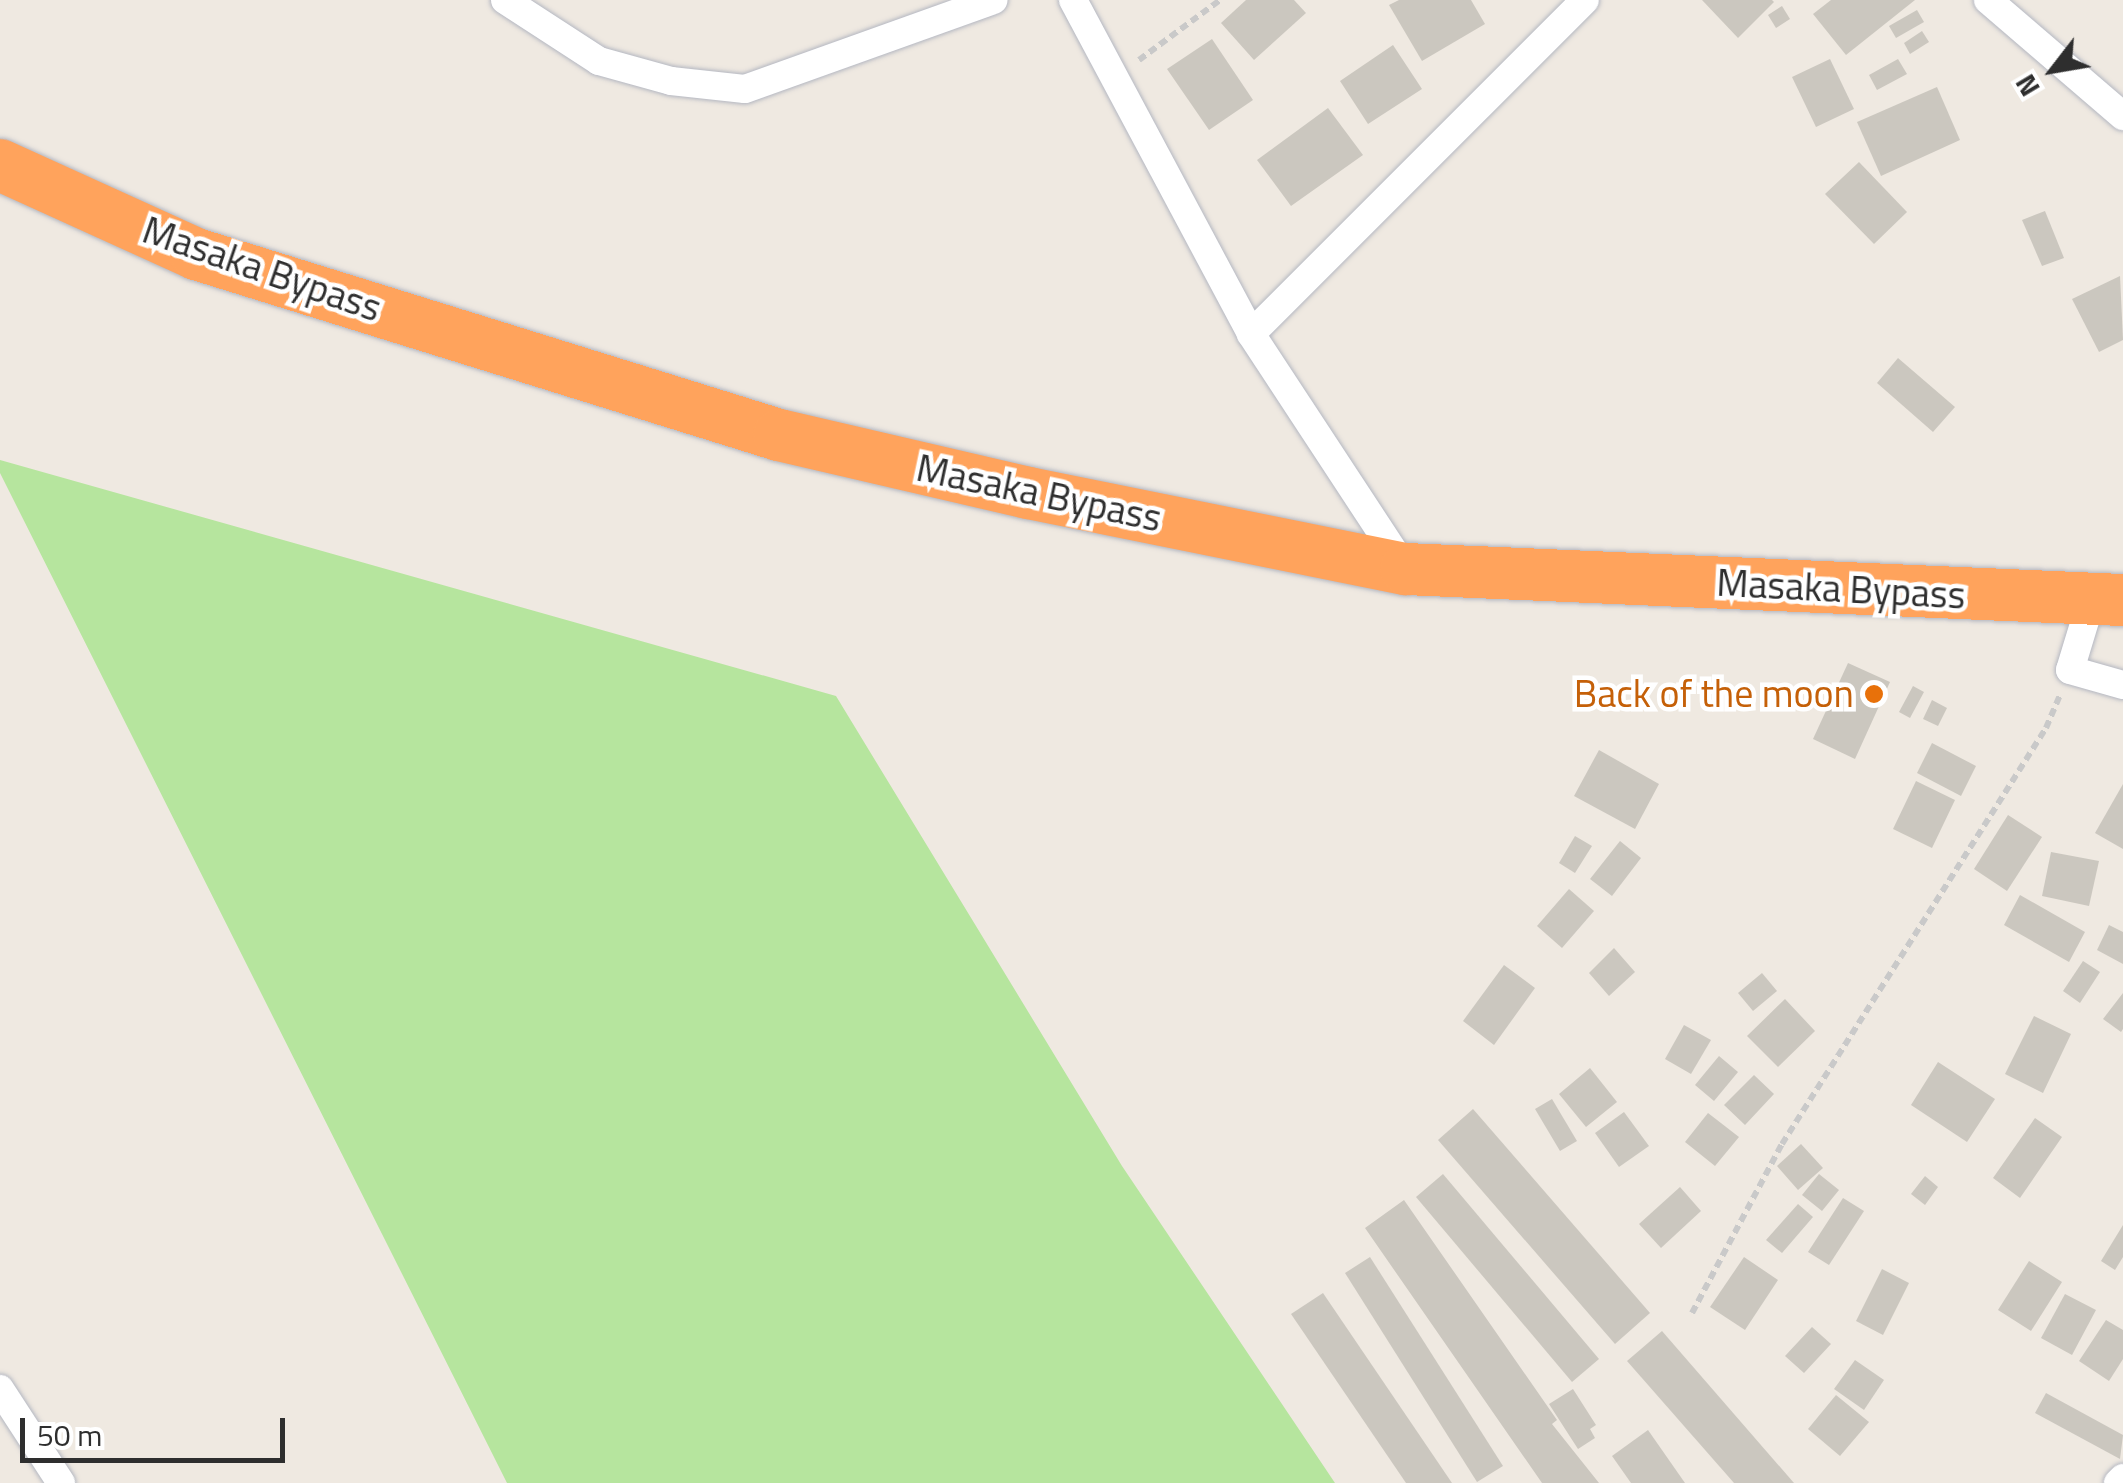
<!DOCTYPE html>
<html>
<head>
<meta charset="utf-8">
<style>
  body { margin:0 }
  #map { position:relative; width:2123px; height:1483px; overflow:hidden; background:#efe9e1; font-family:"Titillium Web",sans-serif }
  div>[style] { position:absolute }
  .green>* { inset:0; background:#b6e59e }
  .building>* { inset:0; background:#cbc7bf }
  .path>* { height:6px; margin-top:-3px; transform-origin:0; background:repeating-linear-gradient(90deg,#c9c9c9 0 8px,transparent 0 13px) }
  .roads { filter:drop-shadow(0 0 2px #b4b7c1) drop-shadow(0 0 2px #b4b7c1) }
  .street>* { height:28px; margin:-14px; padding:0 14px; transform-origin:14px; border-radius:14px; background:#fff }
  .highway>* { height:52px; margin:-26px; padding:0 26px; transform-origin:26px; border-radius:26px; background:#ffa35c }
  .dots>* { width:28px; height:28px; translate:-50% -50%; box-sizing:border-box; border:5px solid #fff; border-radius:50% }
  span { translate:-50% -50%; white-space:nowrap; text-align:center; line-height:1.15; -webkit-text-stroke:9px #fff; paint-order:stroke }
  .street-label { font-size:38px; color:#2e2e2e }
  .food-label { font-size:38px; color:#c56008 }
  .right { translate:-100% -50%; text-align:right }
  .north { position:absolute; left:2003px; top:20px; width:100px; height:100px; -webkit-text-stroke:8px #fff; paint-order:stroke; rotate:239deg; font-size:28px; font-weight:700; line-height:40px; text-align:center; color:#2e2e2e }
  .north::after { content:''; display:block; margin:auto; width:35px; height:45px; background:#2e2e2e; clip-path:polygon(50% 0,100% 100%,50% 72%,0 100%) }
  .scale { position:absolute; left:20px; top:1418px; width:265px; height:45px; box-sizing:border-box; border:5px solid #2e2e2e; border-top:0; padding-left:12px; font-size:30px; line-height:35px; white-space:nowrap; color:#2e2e2e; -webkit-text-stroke:8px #fff; paint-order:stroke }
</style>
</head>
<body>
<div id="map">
  <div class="green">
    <i style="clip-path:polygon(0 460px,836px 696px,1122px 1166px,1335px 1483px,507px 1483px,0 473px)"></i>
  </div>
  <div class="building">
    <i style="clip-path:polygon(1246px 0,1294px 0,1306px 13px,1254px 60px,1221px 23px)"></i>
    <i style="clip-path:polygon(1399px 0,1471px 0,1485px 24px,1422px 61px,1389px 5px)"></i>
    <i style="clip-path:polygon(1702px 0,1772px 0,1774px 2px,1738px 38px)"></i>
    <i style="clip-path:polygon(1831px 0,1915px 0,1846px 55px,1813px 14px)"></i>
    <i style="clip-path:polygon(1782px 6px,1790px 19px,1776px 28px,1768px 15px)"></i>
    <i style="clip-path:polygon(1917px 10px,1924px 22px,1896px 38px,1889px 26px)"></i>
    <i style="clip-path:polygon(1922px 31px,1929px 42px,1910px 54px,1904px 43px)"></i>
    <i style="clip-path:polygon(1212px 39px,1253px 100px,1209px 130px,1167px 69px)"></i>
    <i style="clip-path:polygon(1393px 45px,1422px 89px,1368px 124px,1340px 81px)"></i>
    <i style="clip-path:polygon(1830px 59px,1854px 109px,1816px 127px,1792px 77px)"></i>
    <i style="clip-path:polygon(1898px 59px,1907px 74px,1877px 90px,1869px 75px)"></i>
    <i style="clip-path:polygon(1937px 87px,1960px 140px,1881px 176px,1857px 122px)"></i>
    <i style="clip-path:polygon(1328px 108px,1363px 155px,1291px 206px,1257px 160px)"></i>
    <i style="clip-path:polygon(1859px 162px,1907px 212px,1874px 244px,1825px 194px)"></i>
    <i style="clip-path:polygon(2045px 211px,2064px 258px,2042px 266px,2022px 220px)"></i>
    <i style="clip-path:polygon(2120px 276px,2123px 340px,2099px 352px,2072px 299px)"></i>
    <i style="clip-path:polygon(1898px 358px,1955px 407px,1933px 432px,1877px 383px)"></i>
    <i style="clip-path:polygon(1848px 663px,1890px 682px,1855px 759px,1813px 739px)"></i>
    <i style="clip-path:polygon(1913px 686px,1924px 692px,1910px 718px,1899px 712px)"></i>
    <i style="clip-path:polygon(1932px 700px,1947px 708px,1938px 726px,1923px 719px)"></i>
    <i style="clip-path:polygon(1932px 743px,1976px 766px,1961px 796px,1917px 773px)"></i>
    <i style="clip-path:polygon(1599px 750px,1659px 784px,1635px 829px,1574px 796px)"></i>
    <i style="clip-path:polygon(1916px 781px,1955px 800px,1932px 848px,1893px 829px)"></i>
    <i style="clip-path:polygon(2123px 784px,2123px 849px,2095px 833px)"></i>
    <i style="clip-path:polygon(2008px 815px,2042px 837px,2007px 891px,1974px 869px)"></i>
    <i style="clip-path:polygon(1575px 836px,1592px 846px,1575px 873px,1559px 863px)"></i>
    <i style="clip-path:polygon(1620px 841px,1641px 858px,1612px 896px,1590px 879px)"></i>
    <i style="clip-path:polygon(2051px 852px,2099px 861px,2089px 906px,2042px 896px)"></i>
    <i style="clip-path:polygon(1569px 889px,1594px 911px,1562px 948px,1537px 926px)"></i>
    <i style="clip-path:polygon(2020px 895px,2085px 932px,2069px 962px,2004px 925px)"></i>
    <i style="clip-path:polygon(2109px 925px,2123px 932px,2123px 964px,2097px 950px)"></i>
    <i style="clip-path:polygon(1614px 948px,1635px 972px,1609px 996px,1589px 973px)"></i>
    <i style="clip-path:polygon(2083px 961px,2100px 972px,2080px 1003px,2063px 991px)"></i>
    <i style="clip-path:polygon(1504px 965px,1535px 988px,1494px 1045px,1463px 1021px)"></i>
    <i style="clip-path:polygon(1762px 973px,1777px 991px,1753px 1011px,1738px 993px)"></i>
    <i style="clip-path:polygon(2123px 993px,2123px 1029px,2121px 1032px,2103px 1019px)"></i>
    <i style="clip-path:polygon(1785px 999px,1815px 1031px,1778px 1067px,1747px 1036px)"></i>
    <i style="clip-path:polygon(2034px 1016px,2071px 1034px,2043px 1093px,2005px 1074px)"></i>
    <i style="clip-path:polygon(1684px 1025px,1711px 1040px,1691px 1074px,1665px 1059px)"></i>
    <i style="clip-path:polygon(1719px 1056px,1738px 1072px,1714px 1101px,1695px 1085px)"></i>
    <i style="clip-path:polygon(1938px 1062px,1995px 1099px,1967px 1142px,1911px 1105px)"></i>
    <i style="clip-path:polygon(1590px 1068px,1617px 1102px,1586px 1127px,1559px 1094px)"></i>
    <i style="clip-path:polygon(1754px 1075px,1774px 1094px,1745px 1125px,1724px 1105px)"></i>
    <i style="clip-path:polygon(1552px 1099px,1577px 1141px,1560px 1151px,1535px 1109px)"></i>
    <i style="clip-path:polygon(1473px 1109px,1650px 1313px,1615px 1344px,1438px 1140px)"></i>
    <i style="clip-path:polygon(1624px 1112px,1649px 1146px,1619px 1167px,1595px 1133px)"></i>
    <i style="clip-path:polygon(1708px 1113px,1739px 1137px,1715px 1166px,1685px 1142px)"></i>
    <i style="clip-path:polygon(2035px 1118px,2062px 1137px,2020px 1198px,1993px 1178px)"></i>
    <i style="clip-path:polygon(1801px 1144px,1823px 1168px,1798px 1190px,1777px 1166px)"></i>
    <i style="clip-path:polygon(1443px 1174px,1599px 1359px,1572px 1382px,1416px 1197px)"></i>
    <i style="clip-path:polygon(1819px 1174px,1839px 1190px,1822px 1211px,1802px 1195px)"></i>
    <i style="clip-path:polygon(1925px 1176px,1938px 1187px,1925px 1205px,1911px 1194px)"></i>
    <i style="clip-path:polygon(1680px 1187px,1701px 1211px,1661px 1248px,1639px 1224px)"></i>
    <i style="clip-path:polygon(1843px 1198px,1864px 1211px,1829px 1265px,1808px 1252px)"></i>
    <i style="clip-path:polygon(1404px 1200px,1557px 1420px,1552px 1424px,1599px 1483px,1542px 1483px,1365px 1228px)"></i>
    <i style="clip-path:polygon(1798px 1204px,1813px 1217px,1782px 1253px,1766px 1240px)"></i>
    <i style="clip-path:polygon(2123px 1225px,2123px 1257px,2115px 1270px,2101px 1261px)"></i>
    <i style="clip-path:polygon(1370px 1257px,1503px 1466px,1477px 1482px,1345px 1273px)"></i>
    <i style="clip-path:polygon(1744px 1257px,1778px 1280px,1745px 1330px,1710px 1307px)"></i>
    <i style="clip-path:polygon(2029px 1261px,2062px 1282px,2031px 1331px,1998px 1310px)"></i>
    <i style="clip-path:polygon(1882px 1269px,1909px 1283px,1883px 1335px,1856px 1321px)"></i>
    <i style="clip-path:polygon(1323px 1293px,1452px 1483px,1406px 1483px,1291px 1314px)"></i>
    <i style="clip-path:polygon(2065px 1294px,2096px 1310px,2072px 1355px,2041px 1338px)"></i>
    <i style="clip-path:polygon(2106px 1320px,2123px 1330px,2123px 1359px,2109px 1381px,2079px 1361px)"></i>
    <i style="clip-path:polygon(1812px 1327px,1831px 1344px,1804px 1373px,1785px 1356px)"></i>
    <i style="clip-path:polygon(1662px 1331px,1794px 1483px,1734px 1483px,1627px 1361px)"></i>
    <i style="clip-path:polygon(1855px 1360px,1884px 1380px,1864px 1410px,1834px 1389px)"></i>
    <i style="clip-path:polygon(1573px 1389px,1596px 1425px,1590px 1429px,1595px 1438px,1578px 1449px,1549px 1404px)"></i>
    <i style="clip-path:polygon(2046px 1393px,2123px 1435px,2120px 1459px,2035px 1413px)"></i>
    <i style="clip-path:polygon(1836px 1395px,1869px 1422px,1840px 1456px,1808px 1429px)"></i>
    <i style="clip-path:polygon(1648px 1430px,1685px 1483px,1631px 1483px,1612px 1456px)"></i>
  </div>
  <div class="path">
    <i style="left:1139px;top:60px;width:101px;rotate:-36.5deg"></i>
    <i style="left:1692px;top:1313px;width:191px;rotate:-62deg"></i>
    <i style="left:1782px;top:1144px;width:493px;rotate:-57.6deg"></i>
    <i style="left:2046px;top:728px;width:36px;rotate:-67deg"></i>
  </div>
  <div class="roads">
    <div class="street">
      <i style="left:505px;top:0;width:112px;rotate:33deg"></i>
      <i style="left:599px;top:61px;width:75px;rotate:15.5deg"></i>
      <i style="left:671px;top:81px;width:74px;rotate:6.2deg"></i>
      <i style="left:745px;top:89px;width:264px;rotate:-19.7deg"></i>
      <i style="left:1073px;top:0;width:378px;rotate:61.9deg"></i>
      <i style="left:1251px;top:334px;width:280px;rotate:56.7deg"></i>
      <i style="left:1988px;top:0;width:178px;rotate:40.7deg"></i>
      <i style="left:1251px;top:334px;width:472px;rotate:-45deg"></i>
      <i style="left:2091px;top:601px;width:72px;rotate:106.9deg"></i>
      <i style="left:2070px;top:670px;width:55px;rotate:15.8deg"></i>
      <i style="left:0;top:1389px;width:112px;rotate:57deg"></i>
      <i style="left:2118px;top:1483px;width:7px;rotate:-45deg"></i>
    </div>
    <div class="highway">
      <i style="left:0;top:165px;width:215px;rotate:24.4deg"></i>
      <i style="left:196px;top:254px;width:610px;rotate:17.25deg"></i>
      <i style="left:779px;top:435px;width:256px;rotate:13.1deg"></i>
      <i style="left:1028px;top:493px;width:386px;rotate:11.4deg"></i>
      <i style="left:1406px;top:569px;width:718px;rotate:2.48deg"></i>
    </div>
  </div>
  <div class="dots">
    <i style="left:1874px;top:694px;background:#e8710a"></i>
  </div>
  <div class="street-label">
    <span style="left:262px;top:269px;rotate:19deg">Masaka Bypass</span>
    <span style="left:1039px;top:493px;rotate:12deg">Masaka Bypass</span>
    <span style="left:1841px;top:589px;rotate:3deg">Masaka Bypass</span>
  </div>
  <div class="food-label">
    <span class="right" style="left:1854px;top:694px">Back of the moon</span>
  </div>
  <div class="north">N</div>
  <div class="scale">50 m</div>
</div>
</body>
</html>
